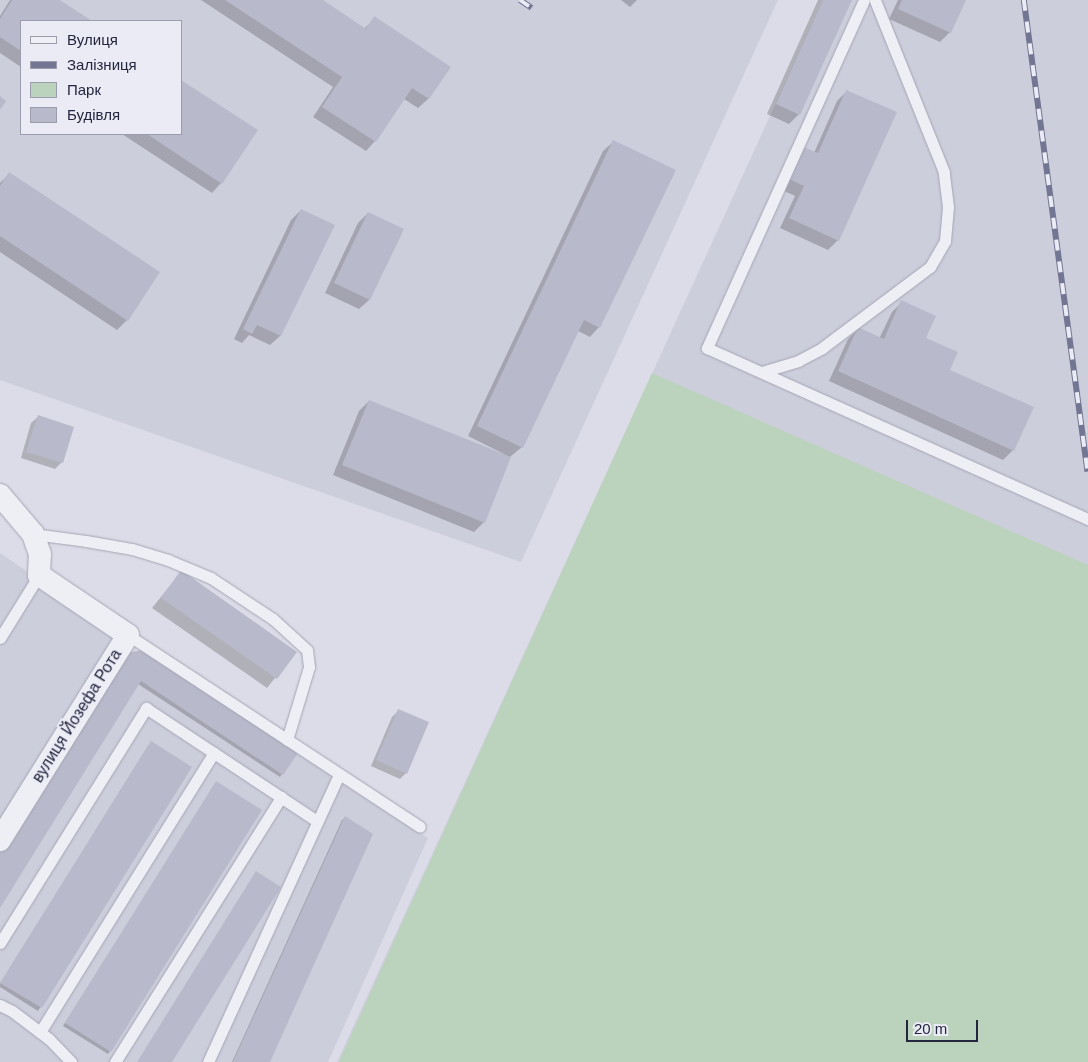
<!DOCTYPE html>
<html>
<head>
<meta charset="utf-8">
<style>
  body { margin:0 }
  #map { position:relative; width:1088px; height:1062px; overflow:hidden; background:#dbdce7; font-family:Helvetica,sans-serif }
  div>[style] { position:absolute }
  .built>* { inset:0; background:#cdcedc }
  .green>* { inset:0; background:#bbd2bc }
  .shadow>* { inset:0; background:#0003 }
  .building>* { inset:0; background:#b8b9ca }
  .roads { filter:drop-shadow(0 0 1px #a4a5b4) drop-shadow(0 0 1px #a4a5b4) }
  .service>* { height:11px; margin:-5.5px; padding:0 5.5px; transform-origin:5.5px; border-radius:5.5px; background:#eeeef5 }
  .minor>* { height:22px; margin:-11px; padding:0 11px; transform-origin:11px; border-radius:11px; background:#eeeef5 }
  .rail>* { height:5.5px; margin-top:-2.75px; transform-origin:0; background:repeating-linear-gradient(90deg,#eaebf5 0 11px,#737692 0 22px); box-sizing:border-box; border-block:1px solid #737692 }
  span { translate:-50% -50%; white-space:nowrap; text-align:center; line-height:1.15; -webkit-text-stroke:4px #eaebf5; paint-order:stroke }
  .street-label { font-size:16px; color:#24263e }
  .legend { position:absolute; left:20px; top:20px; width:162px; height:115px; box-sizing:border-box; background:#eaebf5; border:1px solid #9b9cac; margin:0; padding:6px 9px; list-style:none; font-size:15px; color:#24263e }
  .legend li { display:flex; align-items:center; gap:10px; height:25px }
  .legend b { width:25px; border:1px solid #9b9cac }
  .scale { position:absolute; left:906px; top:1020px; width:72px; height:22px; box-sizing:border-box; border:2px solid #24263e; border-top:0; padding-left:6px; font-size:15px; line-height:18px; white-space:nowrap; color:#24263e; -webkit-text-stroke:4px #eaebf5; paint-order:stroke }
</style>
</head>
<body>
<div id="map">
  <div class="built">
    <i style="clip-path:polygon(evenodd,0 0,778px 0,521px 562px,0 380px,0 0,21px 21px,181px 21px,181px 134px,21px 134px,21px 21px)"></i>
    <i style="clip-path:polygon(823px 0,1088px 0,1088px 1062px,337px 1062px)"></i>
    <i style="clip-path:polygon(0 553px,118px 633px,0 819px)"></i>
    <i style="clip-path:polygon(143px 650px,428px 838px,328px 1062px,0 1062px,0 848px,121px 654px)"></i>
  </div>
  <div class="green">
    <i style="clip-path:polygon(652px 373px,1088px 565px,1088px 1062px,339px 1062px)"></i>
  </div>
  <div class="shadow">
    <i style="clip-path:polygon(10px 0,57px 0,90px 21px,21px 21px,21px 67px,0 53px,0 16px)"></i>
    <i style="clip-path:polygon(201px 0,320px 0,364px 29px,375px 18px,449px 67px,428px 99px,418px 108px,404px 99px,375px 141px,366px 151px,313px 117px,333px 87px)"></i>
    <i style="clip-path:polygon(621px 0,637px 0,630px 7px)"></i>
    <i style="clip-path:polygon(818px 0,851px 0,799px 114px,789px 124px,767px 114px)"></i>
    <i style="clip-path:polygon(898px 0,964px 0,950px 32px,940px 42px,889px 19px)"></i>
    <i style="clip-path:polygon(847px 91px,838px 240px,828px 250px,780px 228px,795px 196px,778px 188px,814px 153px,837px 101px)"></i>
    <i style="clip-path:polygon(122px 134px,181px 134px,221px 183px,212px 193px)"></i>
    <i style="clip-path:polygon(613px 142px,599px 327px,590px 337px,578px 331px,522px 447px,510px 457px,483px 523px,474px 532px,333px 475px,359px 411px,369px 401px,503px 455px,504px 454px,468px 436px,603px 151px)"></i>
    <i style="clip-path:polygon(9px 174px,127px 320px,117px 330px,0 252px,0 183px)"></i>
    <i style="clip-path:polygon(301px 210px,333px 225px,280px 336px,270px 345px,249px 335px,242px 343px,234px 339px,291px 220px)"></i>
    <i style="clip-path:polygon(368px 213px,403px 230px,369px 300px,359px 309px,325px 293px,358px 223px)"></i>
    <i style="clip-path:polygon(902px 302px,948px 370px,1013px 450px,1003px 460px,829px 381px,848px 339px,858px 329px,879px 339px,892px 312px)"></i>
    <i style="clip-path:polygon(38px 417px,62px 462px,55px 469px,21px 458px,31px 423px)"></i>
    <i style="clip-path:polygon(181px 572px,295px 653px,267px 688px,152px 608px)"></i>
    <i style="clip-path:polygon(118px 658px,282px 774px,280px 777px,138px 684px,0 906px)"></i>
    <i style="clip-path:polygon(399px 710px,406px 773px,400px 779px,371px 766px,392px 717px)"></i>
    <i style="clip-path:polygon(148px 746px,190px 767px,38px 1011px,0 987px,0 984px)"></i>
    <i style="clip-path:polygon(216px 783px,110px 1051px,108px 1054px,63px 1026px)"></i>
    <i style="clip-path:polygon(345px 818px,268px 1062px,232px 1062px,342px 820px)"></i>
  </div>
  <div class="building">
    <i style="clip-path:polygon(12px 0,60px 0,92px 21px,21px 21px,21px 51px,0 37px,0 19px)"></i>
    <i style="clip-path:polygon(225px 0,323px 0,366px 29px,374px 16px,451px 67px,429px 99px,412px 88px,376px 142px,322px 107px,342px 77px)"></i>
    <i style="clip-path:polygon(823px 0,852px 0,800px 115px,776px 104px)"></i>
    <i style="clip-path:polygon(902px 0,966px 0,951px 33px,898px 9px)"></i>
    <i style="clip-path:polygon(181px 80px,258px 130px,222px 184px,147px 134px,181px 134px)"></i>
    <i style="clip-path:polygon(846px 90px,897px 112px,839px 241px,789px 218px,804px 186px,787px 178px,801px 146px,818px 153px)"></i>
    <i style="clip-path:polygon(0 96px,6px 101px,0 110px)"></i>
    <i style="clip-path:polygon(613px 140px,676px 170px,600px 328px,584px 320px,523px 448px,477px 426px)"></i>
    <i style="clip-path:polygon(9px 172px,160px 272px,128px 321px,0 236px,0 186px)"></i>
    <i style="clip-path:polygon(301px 209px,335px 225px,281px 336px,257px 325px,252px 334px,243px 329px)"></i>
    <i style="clip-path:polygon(368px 212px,404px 229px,370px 300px,334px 283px)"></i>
    <i style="clip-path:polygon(901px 300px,936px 316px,926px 338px,958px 352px,950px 370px,1034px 407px,1014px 451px,838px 371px,858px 327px,884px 339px)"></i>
    <i style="clip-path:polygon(369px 400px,511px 457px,485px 523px,342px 465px)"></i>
    <i style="clip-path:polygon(38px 415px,74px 427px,63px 463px,26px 452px)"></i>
    <i style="clip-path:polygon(181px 570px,297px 652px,277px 679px,161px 598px)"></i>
    <i style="clip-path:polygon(143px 650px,298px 753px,283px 775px,141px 681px,0 908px,0 848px,121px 654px)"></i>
    <i style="clip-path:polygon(398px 709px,429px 722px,407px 774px,376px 760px)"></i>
    <i style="clip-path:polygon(151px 741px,192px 767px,42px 1008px,0 983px)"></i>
    <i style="clip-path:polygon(216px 781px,262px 810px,111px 1052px,65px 1023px)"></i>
    <i style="clip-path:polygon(345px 816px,373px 834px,270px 1062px,233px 1062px)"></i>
    <i style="clip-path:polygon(256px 871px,281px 887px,172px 1062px,137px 1062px)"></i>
  </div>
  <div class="roads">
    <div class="service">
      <i style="left:864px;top:0;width:382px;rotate:114.3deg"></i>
      <i style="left:707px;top:348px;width:418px;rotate:24.2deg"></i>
      <i style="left:762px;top:372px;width:38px;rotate:-17deg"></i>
      <i style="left:798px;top:361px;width:27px;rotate:-28deg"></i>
      <i style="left:822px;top:348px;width:135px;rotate:-36.9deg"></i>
      <i style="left:930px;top:267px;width:30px;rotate:-60deg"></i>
      <i style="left:945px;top:241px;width:34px;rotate:-85deg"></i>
      <i style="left:948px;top:207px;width:35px;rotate:-97deg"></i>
      <i style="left:944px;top:172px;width:185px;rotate:-111.9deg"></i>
      <i style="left:33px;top:534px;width:53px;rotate:7.5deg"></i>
      <i style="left:86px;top:541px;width:47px;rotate:9.9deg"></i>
      <i style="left:132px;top:549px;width:38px;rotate:17deg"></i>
      <i style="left:168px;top:560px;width:47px;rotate:22.7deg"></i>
      <i style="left:211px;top:578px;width:74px;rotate:33.5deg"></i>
      <i style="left:273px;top:619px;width:46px;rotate:42.4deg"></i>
      <i style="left:307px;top:650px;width:17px;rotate:83deg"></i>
      <i style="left:309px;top:667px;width:76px;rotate:106.8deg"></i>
      <i style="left:128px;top:635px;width:349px;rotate:33.3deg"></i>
      <i style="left:0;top:638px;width:74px;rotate:-58.2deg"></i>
      <i style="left:0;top:943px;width:277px;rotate:-58.1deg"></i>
      <i style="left:146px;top:708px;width:205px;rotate:33.5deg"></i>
      <i style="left:0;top:1005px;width:13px;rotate:27deg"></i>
      <i style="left:12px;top:1011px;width:46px;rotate:37.1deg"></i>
      <i style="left:49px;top:1039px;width:32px;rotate:46deg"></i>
      <i style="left:40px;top:1032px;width:329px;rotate:-58.1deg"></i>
      <i style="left:115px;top:1062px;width:313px;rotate:-57.9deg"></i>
      <i style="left:208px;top:1062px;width:316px;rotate:-65.5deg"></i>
    </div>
    <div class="minor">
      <i style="left:0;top:495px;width:51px;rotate:49.8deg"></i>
      <i style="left:33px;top:534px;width:21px;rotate:71deg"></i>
      <i style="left:40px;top:554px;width:21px;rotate:93deg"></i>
      <i style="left:39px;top:575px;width:107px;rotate:34deg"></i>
      <i style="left:128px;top:635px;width:242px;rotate:122deg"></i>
    </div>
  </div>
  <div class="rail">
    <i style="left:520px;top:0;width:14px;rotate:34deg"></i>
    <i style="left:1024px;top:0;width:476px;rotate:82.3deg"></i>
  </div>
  <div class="street-label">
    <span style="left:77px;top:716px;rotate:-58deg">вулиця Йозефа Рота</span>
  </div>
  <ul class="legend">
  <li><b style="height:6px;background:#eeeef5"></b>Вулиця</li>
  <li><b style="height:6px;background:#737692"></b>Залізниця</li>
  <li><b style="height:14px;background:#bbd2bc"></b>Парк</li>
  <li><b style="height:14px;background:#b8b9ca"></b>Будівля</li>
  </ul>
  <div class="scale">20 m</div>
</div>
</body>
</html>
